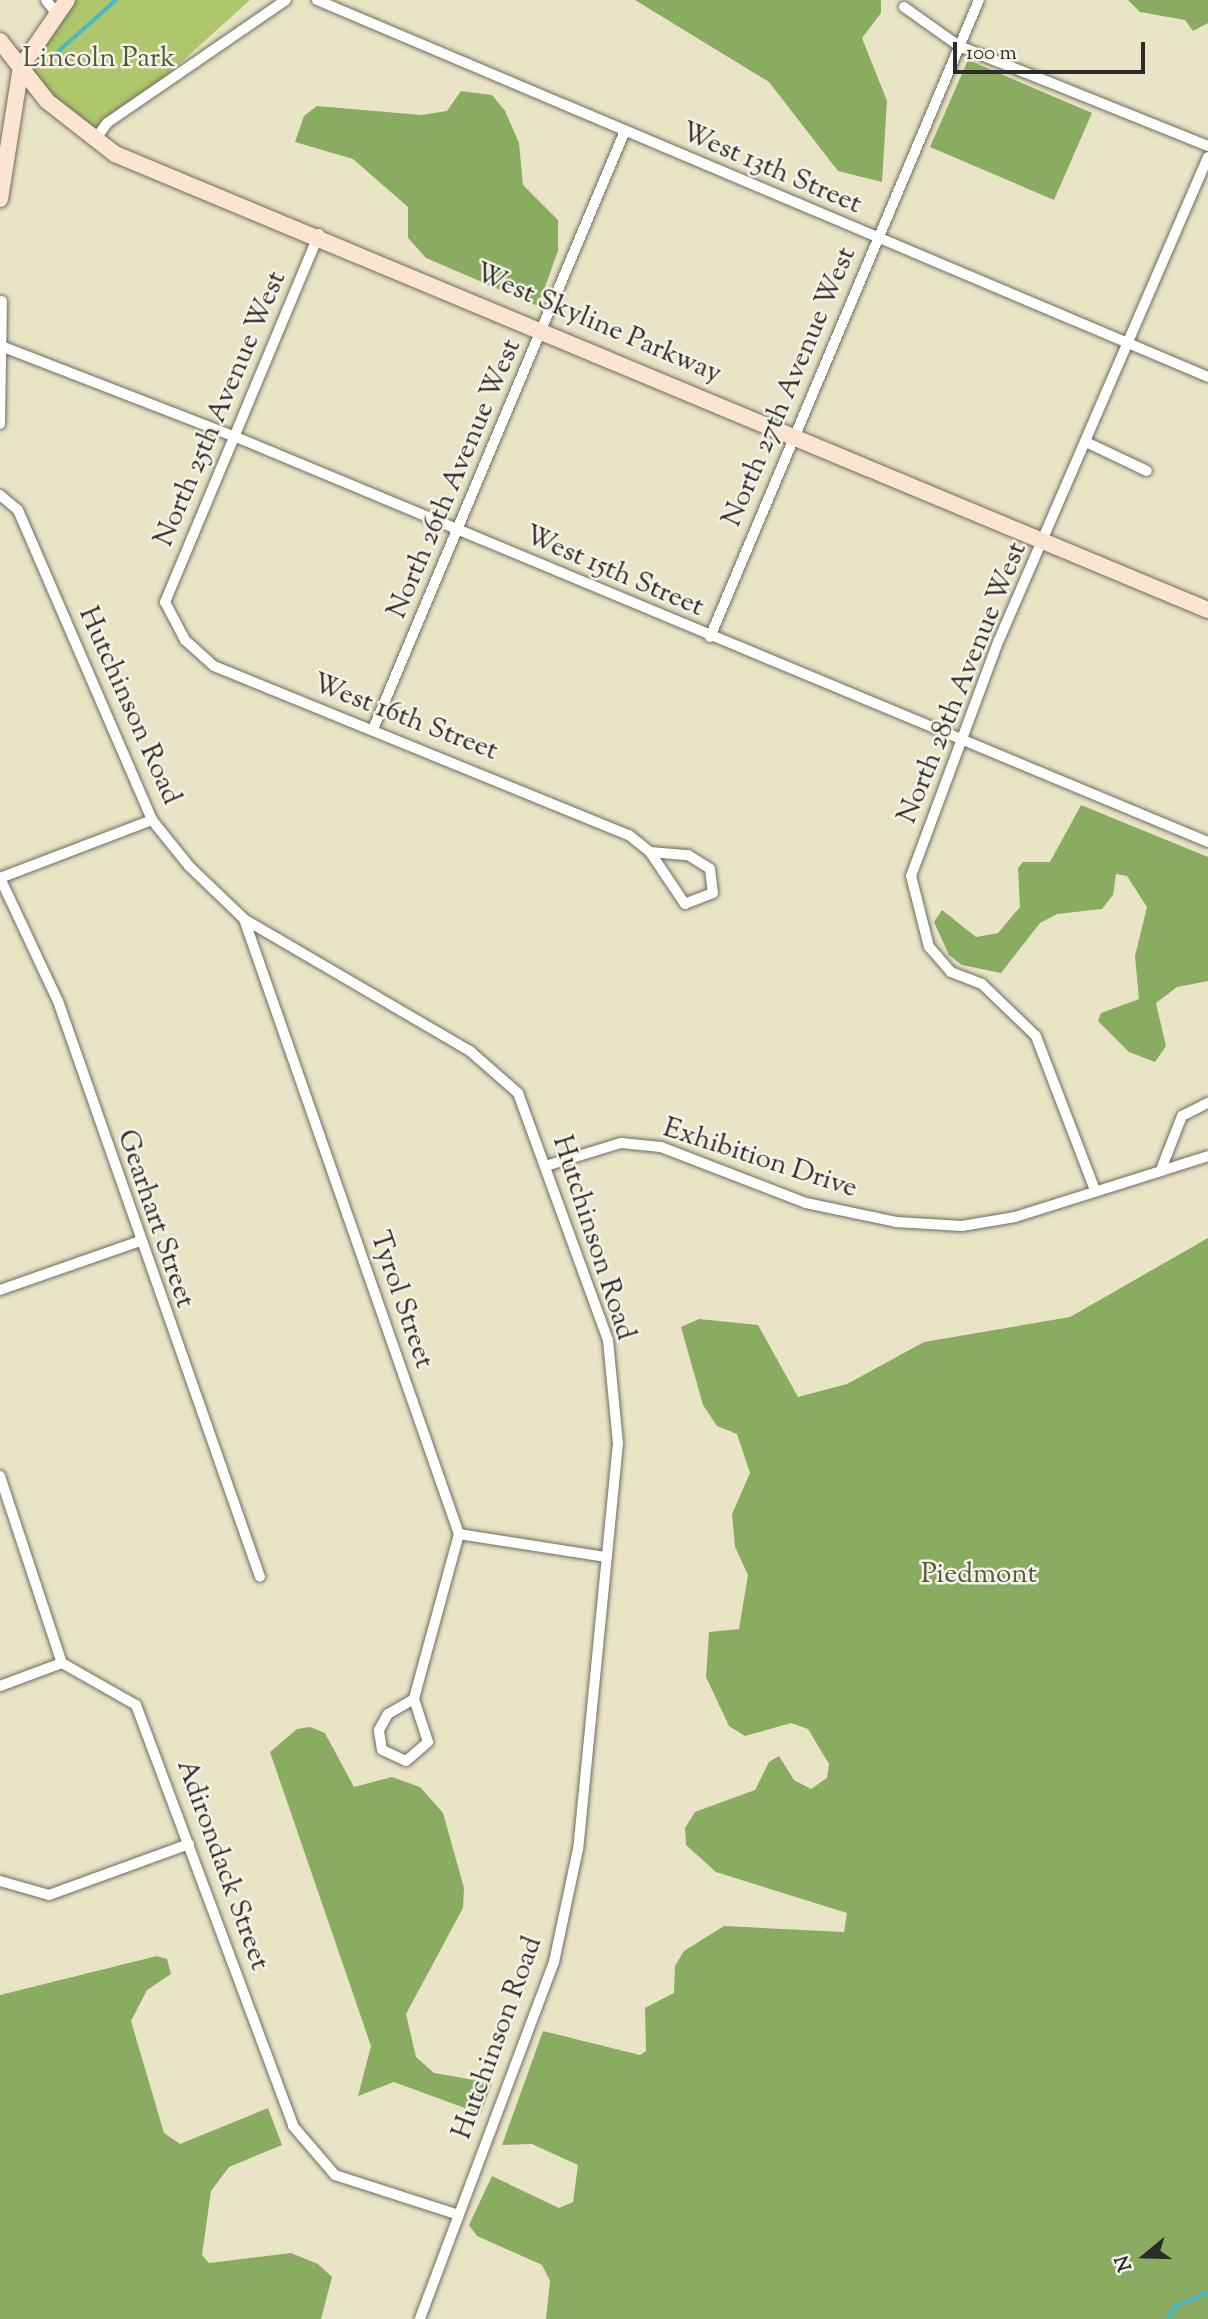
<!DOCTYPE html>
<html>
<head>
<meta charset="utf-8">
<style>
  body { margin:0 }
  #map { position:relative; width:1208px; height:2319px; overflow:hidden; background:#eae4c6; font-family:"Sorts Mill Goudy",serif }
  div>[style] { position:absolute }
  .green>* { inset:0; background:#aec76c }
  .forest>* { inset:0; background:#8aac60 }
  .stream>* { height:3.5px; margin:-1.75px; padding:0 1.75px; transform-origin:1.75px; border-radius:1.75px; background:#4bb7c7 }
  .roads { filter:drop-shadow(0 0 2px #6e6c61) drop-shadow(0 0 2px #6e6c61) }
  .street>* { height:10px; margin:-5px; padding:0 5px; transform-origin:5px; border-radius:5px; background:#fff }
  .secondary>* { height:16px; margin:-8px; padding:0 8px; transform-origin:8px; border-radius:8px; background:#fde4d1 }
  span { translate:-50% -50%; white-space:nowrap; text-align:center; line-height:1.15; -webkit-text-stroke:5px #f7f3e8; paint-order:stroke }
  .park-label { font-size:28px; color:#525a3e }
  .street-label { font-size:28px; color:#2b2b2b }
  .north { position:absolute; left:1110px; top:2221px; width:70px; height:70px; -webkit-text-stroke:5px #f7f3e8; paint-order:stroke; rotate:251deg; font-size:19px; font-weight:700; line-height:28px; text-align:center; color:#2b2b2b }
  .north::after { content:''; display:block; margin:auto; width:24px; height:32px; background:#2b2b2b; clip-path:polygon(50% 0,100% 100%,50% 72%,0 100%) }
  .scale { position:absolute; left:953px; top:42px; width:192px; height:32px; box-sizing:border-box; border:4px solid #2b2b2b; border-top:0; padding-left:9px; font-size:21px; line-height:24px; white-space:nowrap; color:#2b2b2b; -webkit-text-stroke:5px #f7f3e8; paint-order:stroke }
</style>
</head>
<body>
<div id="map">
  <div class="green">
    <i style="clip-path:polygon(69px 0,250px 0,94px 141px,21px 67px)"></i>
  </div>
  <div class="forest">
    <i style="clip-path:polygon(635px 0,881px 0,881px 13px,862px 38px,887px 101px,882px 182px,838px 171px,769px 82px)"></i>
    <i style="clip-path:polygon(1128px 0,1208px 0,1208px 23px,1193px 31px,1185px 20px,1140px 12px)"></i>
    <i style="clip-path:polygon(968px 60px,1092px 113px,1054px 200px,930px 147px)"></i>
    <i style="clip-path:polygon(461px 91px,492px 95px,505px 111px,519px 143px,523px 185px,558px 220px,558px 251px,538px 306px,426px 258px,408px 238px,408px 207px,353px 159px,295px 142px,304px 116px,317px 106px,421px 115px,447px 111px)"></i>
    <i style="clip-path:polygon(1081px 805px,1208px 857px,1208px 981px,1177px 987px,1156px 1003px,1166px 1046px,1155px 1062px,1129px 1052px,1098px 1021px,1101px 1013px,1139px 999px,1135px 956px,1147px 907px,1127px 876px,1116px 874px,1113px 895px,1102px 909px,1057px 914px,1040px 923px,1001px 973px,962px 965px,949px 955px,934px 922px,942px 910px,976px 937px,998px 933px,1020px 907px,1018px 868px,1023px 862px,1050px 862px)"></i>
    <i style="clip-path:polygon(1208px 1238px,1208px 2319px,546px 2319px,550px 2281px,542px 2265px,477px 2236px,469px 2225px,492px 2176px,559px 2208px,573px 2202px,578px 2165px,532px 2144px,502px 2145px,543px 2031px,640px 2055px,646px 2051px,645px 2008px,674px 1993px,675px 1966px,684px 1951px,724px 1926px,844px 1932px,847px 1913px,716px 1872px,686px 1845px,685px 1828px,695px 1812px,755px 1790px,769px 1762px,779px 1756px,794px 1780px,811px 1789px,827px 1778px,829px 1764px,808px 1729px,791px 1723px,745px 1736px,729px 1726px,706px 1677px,709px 1632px,739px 1629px,748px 1575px,735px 1547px,732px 1514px,750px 1473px,737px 1434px,717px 1426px,703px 1405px,681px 1327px,699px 1319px,758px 1325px,798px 1397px,847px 1384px,924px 1342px,1070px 1317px)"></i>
    <i style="clip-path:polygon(310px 1727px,325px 1733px,354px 1787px,392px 1777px,420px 1787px,443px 1813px,464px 1888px,463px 1908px,406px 2014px,416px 2057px,434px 2073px,492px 2083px,481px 2114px,394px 2082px,358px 2096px,371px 2046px,270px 1752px,297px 1729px)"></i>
    <i style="clip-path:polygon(157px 1956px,167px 1959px,171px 1974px,147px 1990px,131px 2021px,164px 2133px,180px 2144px,268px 2108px,282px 2145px,229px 2167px,211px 2191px,202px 2255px,209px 2263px,291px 2253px,318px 2264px,332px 2277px,321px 2319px,0 2319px,0 1995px)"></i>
  </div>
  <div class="stream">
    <i style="left:51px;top:58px;width:87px;rotate:-41.7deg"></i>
    <i style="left:1168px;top:2319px;width:14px;rotate:-60deg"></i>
    <i style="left:1175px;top:2307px;width:36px;rotate:-24deg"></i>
  </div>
  <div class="roads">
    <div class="street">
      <i style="left:46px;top:0;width:16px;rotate:52deg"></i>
      <i style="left:317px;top:0;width:967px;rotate:22.93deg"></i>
      <i style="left:904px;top:7px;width:67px;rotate:35.3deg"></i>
      <i style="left:959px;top:46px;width:268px;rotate:21.9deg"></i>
      <i style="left:94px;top:141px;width:22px;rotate:-54deg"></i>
      <i style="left:107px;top:123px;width:217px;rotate:-34.5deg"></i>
      <i style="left:319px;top:234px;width:399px;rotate:112.7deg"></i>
      <i style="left:165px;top:602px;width:43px;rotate:62.2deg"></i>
      <i style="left:185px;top:640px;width:39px;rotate:42deg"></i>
      <i style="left:214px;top:666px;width:448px;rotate:22.2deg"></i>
      <i style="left:629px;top:835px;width:27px;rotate:39deg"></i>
      <i style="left:1px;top:346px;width:252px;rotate:21.2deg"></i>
      <i style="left:236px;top:437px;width:1053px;rotate:22.62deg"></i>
      <i style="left:0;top:424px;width:123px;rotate:-89.1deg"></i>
      <i style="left:1088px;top:443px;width:65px;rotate:25.4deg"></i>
      <i style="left:0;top:495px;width:23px;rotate:40deg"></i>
      <i style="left:18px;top:510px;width:338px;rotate:66.6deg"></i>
      <i style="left:152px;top:820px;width:59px;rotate:51.2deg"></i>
      <i style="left:189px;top:866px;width:76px;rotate:43.9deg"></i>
      <i style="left:244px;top:919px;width:262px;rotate:30.3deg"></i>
      <i style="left:470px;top:1051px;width:64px;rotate:41.2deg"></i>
      <i style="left:518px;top:1093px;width:263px;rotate:70deg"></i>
      <i style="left:608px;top:1340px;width:103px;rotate:84.5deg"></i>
      <i style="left:618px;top:1443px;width:408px;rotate:95.6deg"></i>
      <i style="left:578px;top:1849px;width:116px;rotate:102deg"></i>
      <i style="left:554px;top:1962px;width:381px;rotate:110.6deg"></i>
      <i style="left:710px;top:637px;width:691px;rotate:-67.11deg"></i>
      <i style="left:374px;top:727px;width:644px;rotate:-67.17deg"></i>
      <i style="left:650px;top:852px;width:38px;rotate:5deg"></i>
      <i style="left:688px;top:855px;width:26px;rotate:32deg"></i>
      <i style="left:710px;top:869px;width:24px;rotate:83deg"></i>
      <i style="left:713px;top:893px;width:30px;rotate:159deg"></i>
      <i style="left:685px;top:904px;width:63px;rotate:-123.9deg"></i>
      <i style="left:0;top:878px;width:136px;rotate:64.8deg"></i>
      <i style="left:58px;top:1001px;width:610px;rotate:70.67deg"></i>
      <i style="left:0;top:878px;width:163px;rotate:-20.9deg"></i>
      <i style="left:244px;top:919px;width:651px;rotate:70.73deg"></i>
      <i style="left:459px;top:1534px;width:171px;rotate:105.3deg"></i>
      <i style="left:414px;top:1699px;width:45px;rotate:72deg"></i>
      <i style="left:428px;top:1742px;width:29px;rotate:139deg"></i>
      <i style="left:406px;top:1761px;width:26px;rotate:-155deg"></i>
      <i style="left:382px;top:1750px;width:20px;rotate:-99deg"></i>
      <i style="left:379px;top:1730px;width:18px;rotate:-61deg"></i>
      <i style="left:388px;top:1714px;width:30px;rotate:-30deg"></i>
      <i style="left:549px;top:1165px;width:75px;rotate:-17deg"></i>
      <i style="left:621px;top:1143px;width:40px;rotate:5.7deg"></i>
      <i style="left:661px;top:1147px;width:155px;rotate:21.1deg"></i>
      <i style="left:806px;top:1203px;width:92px;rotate:11.9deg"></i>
      <i style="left:896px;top:1222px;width:66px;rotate:3.5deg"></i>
      <i style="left:962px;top:1226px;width:54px;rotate:-9.6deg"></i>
      <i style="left:1015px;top:1217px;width:202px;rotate:-17.5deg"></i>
      <i style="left:1162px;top:1167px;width:55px;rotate:-68.6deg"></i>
      <i style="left:1182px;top:1116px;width:29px;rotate:-27deg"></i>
      <i style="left:1095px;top:1190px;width:165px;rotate:-111deg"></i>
      <i style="left:1036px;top:1036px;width:75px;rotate:-136.1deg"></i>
      <i style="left:982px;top:984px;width:33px;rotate:-159deg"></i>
      <i style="left:951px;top:972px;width:33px;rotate:-131deg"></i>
      <i style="left:929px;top:947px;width:73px;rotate:-104.2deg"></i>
      <i style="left:911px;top:876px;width:252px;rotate:-69.6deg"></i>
      <i style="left:999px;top:640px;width:526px;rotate:-66.6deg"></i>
      <i style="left:0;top:1290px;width:145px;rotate:-19.3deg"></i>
      <i style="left:0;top:1476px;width:197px;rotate:71.7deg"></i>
      <i style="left:62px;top:1663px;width:85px;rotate:29.6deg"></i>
      <i style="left:136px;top:1705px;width:449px;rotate:69.5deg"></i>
      <i style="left:293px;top:2126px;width:65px;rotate:49.4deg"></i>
      <i style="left:335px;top:2175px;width:127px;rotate:17.9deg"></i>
      <i style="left:459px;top:1534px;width:149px;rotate:8.9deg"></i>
      <i style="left:0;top:1686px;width:66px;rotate:-20.4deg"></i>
      <i style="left:0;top:1881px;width:51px;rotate:15.9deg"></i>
      <i style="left:49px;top:1895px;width:149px;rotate:-20deg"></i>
    </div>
    <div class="secondary">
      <i style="left:0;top:41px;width:76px;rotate:51.9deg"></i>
      <i style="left:47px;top:101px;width:86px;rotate:37.9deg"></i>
      <i style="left:115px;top:154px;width:1184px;rotate:22.65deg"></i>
      <i style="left:0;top:199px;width:134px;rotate:-81deg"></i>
      <i style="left:21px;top:67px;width:81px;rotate:-55.5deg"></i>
    </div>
  </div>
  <div class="park-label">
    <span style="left:99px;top:59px">Lincoln Park</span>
    <span style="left:979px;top:1575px">Piedmont</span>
  </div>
  <div class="street-label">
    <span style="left:771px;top:169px;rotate:23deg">West 13th Street</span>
    <span style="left:598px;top:324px;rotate:23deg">West Skyline Parkway</span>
    <span style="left:790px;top:387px;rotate:-67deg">North 27th Avenue West</span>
    <span style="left:221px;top:409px;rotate:-67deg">North 25th Avenue West</span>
    <span style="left:455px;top:479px;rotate:-67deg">North 26th Avenue West</span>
    <span style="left:614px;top:572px;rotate:23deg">West 15th Street</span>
    <span style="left:963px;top:683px;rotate:-68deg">North 28th Avenue West</span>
    <span style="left:129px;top:706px;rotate:66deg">Hutchinson Road</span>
    <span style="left:405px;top:718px;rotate:21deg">West 16th Street</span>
    <span style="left:760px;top:1159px;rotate:18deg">Exhibition Drive</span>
    <span style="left:155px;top:1219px;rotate:71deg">Gearhart Street</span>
    <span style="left:593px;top:1238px;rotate:72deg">Hutchinson Road</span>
    <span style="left:401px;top:1300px;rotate:71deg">Tyrol Street</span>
    <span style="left:222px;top:1865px;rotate:70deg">Adirondack Street</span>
    <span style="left:498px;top:2038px;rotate:-70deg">Hutchinson Road</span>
  </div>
  <div class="north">N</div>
  <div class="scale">100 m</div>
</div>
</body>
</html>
